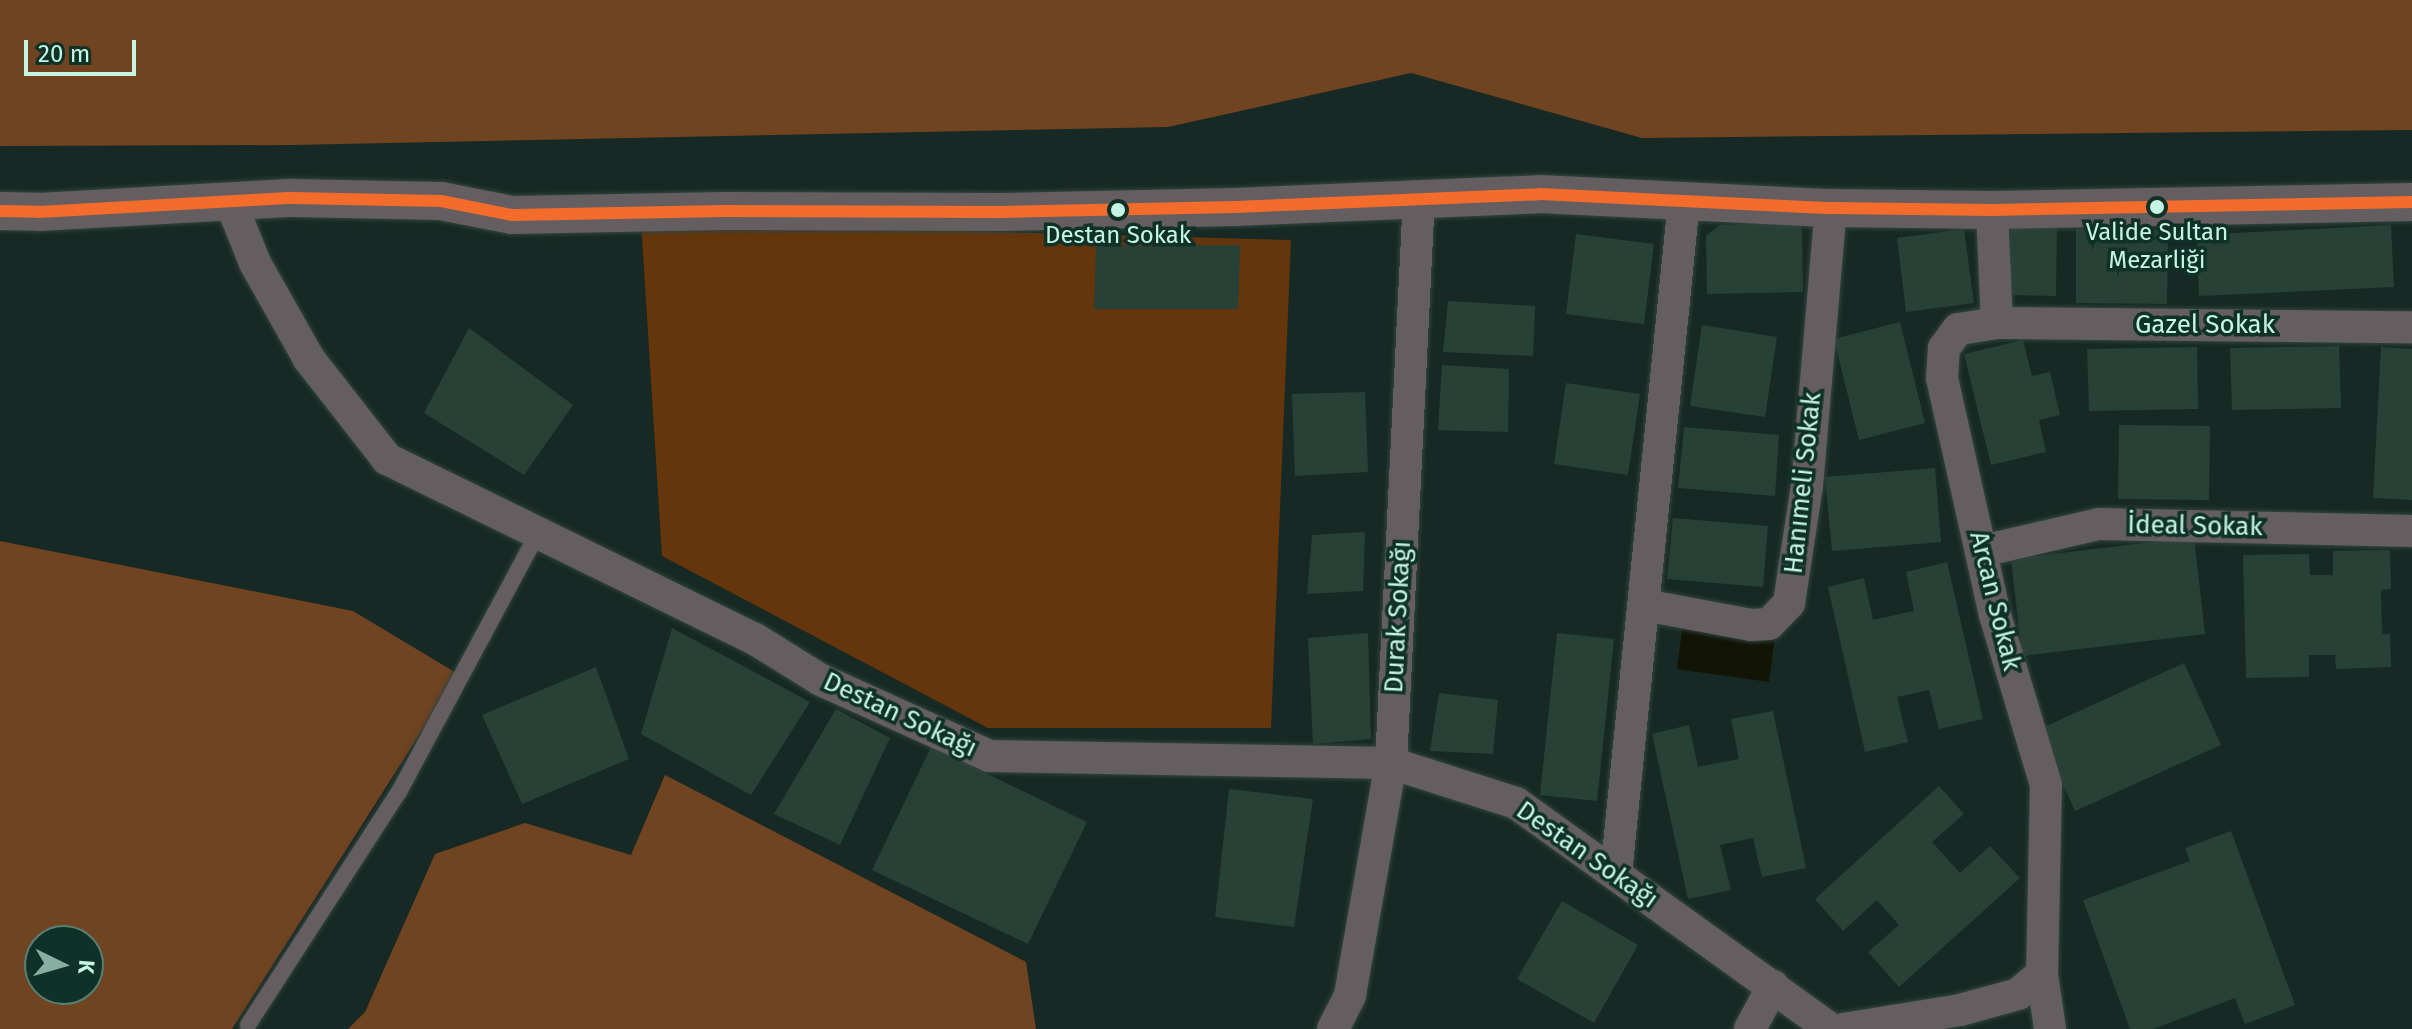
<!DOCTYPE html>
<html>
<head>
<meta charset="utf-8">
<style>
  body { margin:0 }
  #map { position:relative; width:2412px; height:1029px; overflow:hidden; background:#172924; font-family:"Fira Sans",sans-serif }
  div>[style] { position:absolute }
  .green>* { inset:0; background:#65350b }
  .forest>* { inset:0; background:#704321 }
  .water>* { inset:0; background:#121406 }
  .building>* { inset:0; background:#284136 }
  .roads { filter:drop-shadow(0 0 2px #31443e) drop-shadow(0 0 2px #31443e) }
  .service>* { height:16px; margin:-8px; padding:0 8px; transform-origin:8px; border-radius:8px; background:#645e61 }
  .minor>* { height:32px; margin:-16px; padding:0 16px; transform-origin:16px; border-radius:16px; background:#645e61 }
  .tertiary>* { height:38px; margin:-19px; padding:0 19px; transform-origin:19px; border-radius:19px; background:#645e61 }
  .bus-1>* { height:12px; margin:-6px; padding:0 6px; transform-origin:6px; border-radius:6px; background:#f36c2b }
  .dots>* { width:22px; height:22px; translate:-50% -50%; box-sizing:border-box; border:4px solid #0f3128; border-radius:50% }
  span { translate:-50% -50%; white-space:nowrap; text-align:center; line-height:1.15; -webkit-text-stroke:7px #0f3128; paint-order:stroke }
  .bus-label { font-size:24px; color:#c5f5e5 }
  .street-label { font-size:26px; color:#c5f5e5 }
  .north { position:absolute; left:24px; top:925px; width:80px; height:80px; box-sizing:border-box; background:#0f3128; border:2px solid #587f74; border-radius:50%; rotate:95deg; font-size:22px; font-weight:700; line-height:32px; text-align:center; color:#c5f5e5 }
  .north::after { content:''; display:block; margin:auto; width:28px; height:36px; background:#88aea1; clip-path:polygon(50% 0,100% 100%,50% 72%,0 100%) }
  .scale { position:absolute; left:24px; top:40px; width:112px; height:36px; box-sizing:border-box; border:4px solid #c5f5e5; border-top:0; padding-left:10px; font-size:24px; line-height:28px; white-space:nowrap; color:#c5f5e5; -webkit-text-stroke:6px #0f3128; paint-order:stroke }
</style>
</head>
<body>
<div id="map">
  <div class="green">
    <i style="clip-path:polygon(641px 222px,1291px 240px,1271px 728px,988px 728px,662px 556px)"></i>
  </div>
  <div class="forest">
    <i style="clip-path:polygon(0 0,2412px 0,2412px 130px,1642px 138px,1411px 73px,1168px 127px,291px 145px,0 146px)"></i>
    <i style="clip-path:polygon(evenodd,0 541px,353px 611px,458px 674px,232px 1029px,0 1029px,0 541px,40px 941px,88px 941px,88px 989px,40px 989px,40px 941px)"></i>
    <i style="clip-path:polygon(665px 775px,1026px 962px,1036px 1029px,348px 1029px,365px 1012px,435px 854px,525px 823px,631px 855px)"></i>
  </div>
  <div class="water">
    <i style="clip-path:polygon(1683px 623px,1775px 636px,1769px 682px,1677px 669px)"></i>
  </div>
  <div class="building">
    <i style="clip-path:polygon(2010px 221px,2057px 222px,2056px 296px,2008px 295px)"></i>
    <i style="clip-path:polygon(1802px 223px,1803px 292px,1707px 294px,1706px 236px,1720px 225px)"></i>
    <i style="clip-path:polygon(2391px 225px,2394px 287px,2199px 296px,2197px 235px)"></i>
    <i style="clip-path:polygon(1964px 229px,1974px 303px,1906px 312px,1897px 238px)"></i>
    <i style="clip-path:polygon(2076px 229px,2168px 230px,2167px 304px,2076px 303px)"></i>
    <i style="clip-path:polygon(1576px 234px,1654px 244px,1644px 324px,1566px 314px)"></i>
    <i style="clip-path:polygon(1240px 245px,1238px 309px,1094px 309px,1096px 246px)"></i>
    <i style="clip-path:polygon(1448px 301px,1535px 306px,1533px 356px,1443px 352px)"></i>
    <i style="clip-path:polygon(1900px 322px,1925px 423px,1859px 440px,1834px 339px)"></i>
    <i style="clip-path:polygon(1702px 325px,1777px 337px,1765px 417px,1690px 406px)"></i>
    <i style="clip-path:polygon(469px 328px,573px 405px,524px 475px,424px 413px)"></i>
    <i style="clip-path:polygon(2023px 340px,2032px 376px,2050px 372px,2060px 415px,2039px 420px,2046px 452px,1991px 465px,1964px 354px)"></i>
    <i style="clip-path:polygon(2339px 346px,2341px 408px,2232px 410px,2230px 348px)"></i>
    <i style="clip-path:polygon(2197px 347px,2198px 409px,2089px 411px,2087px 349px)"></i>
    <i style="clip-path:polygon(2381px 347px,2412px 349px,2412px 500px,2373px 498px)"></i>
    <i style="clip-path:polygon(1442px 365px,1509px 369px,1508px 432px,1438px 430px)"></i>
    <i style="clip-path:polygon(1566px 383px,1640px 394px,1628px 475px,1554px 464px)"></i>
    <i style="clip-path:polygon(1365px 392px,1368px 472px,1295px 476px,1292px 394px)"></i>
    <i style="clip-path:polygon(2119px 425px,2210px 426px,2209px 500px,2118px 499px)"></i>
    <i style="clip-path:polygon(1684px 427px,1779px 435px,1775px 496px,1678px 488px)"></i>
    <i style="clip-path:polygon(1935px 468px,1941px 542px,1832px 551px,1825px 477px)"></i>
    <i style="clip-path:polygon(1673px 518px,1768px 526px,1763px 587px,1667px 579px)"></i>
    <i style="clip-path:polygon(1365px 532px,1363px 591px,1307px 594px,1312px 535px)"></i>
    <i style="clip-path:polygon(2194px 537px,2205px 634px,2022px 656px,2011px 559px)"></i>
    <i style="clip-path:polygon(2390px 550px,2391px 589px,2381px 590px,2382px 634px,2390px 634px,2391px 667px,2336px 669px,2335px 655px,2309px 655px,2309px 677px,2246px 678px,2243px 555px,2309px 554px,2310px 575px,2333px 575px,2333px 551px)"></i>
    <i style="clip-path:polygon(1947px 562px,1983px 719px,1939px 729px,1929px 690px,1897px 697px,1908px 742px,1865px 752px,1828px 587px,1864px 578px,1873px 620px,1914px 611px,1906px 572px)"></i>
    <i style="clip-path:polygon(672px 628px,810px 702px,751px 795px,641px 734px)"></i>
    <i style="clip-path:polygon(1368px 633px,1371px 739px,1313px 744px,1308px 638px)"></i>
    <i style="clip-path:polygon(1557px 633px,1614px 639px,1597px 801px,1540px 795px)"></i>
    <i style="clip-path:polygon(2184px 663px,2221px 745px,2075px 811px,2038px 730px)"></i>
    <i style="clip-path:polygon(596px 667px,629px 759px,522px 804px,482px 715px)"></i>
    <i style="clip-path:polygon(1439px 693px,1498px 700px,1493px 754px,1430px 751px)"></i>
    <i style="clip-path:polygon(836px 709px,890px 738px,840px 845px,774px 814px)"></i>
    <i style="clip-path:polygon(1773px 711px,1806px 868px,1762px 877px,1753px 838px,1720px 845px,1731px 890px,1688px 899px,1652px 734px,1689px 725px,1698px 767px,1739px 759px,1731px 719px)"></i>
    <i style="clip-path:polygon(931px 747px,1087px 822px,1028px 944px,872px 870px)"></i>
    <i style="clip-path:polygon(1939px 786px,1964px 814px,1932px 842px,1960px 873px,1990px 846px,2020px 878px,1899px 987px,1868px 952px,1899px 925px,1877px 900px,1843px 931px,1815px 899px)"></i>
    <i style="clip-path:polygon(1229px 789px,1313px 799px,1294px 927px,1215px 917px)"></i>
    <i style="clip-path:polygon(2231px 831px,2295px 1005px,2245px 1024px,2235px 998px,2153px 1029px,2130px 1029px,2083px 900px,2190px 861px,2185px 848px)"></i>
    <i style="clip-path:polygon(1562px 901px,1638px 945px,1594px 1023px,1517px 979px)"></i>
  </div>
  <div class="roads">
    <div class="service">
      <i style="left:248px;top:1025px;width:278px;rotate:-57.1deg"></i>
      <i style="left:399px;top:792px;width:294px;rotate:-61.8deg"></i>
    </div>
    <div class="minor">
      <i style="left:231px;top:203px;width:65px;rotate:68.2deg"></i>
      <i style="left:255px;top:263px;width:110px;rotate:60.6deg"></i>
      <i style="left:309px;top:359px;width:127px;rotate:52deg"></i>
      <i style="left:387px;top:459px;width:410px;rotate:26.1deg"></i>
      <i style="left:755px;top:639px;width:78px;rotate:31.8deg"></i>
      <i style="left:821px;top:680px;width:184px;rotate:24.3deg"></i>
      <i style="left:989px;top:756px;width:402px;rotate:1deg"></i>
      <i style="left:1391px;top:763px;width:131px;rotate:17.7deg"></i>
      <i style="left:1516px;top:803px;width:387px;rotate:35.7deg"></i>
      <i style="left:1992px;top:210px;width:113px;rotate:87.5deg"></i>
      <i style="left:1997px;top:323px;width:39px;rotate:171deg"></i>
      <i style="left:1958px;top:329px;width:24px;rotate:126deg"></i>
      <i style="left:1944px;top:348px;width:30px;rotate:94deg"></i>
      <i style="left:1942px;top:378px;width:243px;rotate:77.4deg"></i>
      <i style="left:1995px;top:615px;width:177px;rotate:73.3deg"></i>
      <i style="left:2046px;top:785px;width:189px;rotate:91.2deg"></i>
      <i style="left:2042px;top:974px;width:56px;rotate:81.7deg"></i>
      <i style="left:1997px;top:323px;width:415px;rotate:0.6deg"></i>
      <i style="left:1982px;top:551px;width:120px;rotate:-13deg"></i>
      <i style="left:2099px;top:524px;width:313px;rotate:1.3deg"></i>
      <i style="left:1644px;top:605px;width:109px;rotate:10.6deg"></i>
      <i style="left:1751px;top:625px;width:18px;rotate:-3deg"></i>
      <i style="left:1769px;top:624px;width:29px;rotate:-46deg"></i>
      <i style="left:1789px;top:603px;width:118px;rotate:-81.3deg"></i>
      <i style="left:1807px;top:486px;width:279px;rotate:-85.1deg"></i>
      <i style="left:1616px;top:874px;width:676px;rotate:-84.23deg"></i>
      <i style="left:1333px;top:1029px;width:38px;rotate:-63deg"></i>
      <i style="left:1350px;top:995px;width:236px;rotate:-80deg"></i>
      <i style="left:1391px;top:763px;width:567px;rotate:-87.17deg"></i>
      <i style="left:1750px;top:1029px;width:49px;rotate:-61.9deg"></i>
      <i style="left:1843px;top:1029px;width:119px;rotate:-9.2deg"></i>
      <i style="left:1960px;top:1010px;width:60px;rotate:-15.4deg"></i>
      <i style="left:2018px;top:994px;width:31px;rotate:-40deg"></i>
    </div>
    <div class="tertiary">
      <i style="left:0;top:211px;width:39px;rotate:1deg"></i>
      <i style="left:39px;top:212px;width:254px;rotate:-3.2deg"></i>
      <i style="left:293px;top:198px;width:148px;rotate:1.2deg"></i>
      <i style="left:441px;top:201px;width:72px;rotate:11.2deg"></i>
      <i style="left:512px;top:215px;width:212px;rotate:-1.1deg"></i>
      <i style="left:724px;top:211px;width:278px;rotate:0.2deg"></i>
      <i style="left:1002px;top:212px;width:233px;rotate:-1.2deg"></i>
      <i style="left:1235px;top:207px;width:305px;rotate:-2.4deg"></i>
      <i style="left:1540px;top:194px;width:291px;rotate:2.8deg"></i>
      <i style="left:1831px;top:208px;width:161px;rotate:0.7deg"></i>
      <i style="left:1992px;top:210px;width:420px;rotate:-1.1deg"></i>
    </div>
  </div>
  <div class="bus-1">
    <i style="left:0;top:211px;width:39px;rotate:1deg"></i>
    <i style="left:39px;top:212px;width:254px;rotate:-3.2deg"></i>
    <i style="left:293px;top:198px;width:148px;rotate:1.2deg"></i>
    <i style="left:441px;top:201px;width:72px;rotate:11.2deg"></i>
    <i style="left:512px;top:215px;width:212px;rotate:-1.1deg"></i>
    <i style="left:724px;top:211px;width:278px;rotate:0.2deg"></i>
    <i style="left:1002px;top:212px;width:233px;rotate:-1.2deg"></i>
    <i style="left:1235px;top:207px;width:305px;rotate:-2.4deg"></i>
    <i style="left:1540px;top:194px;width:291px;rotate:2.8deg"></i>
    <i style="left:1831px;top:208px;width:161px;rotate:0.7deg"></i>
    <i style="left:1992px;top:210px;width:420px;rotate:-1.1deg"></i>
  </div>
  <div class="dots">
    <i style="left:2157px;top:207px;background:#c5f5e5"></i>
    <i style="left:1118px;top:210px;background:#c5f5e5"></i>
  </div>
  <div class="bus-label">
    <span style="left:2157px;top:247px">Valide Sultan<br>Mezarliği</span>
    <span style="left:1118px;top:236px">Destan Sokak</span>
  </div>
  <div class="street-label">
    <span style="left:2205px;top:325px">Gazel Sokak</span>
    <span style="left:1803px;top:483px;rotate:-84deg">Hanımeli Sokak</span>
    <span style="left:2195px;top:526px;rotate:1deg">İdeal Sokak</span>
    <span style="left:1995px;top:601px;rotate:76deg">Arcan Sokak</span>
    <span style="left:1398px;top:617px;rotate:-87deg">Durak Sokağı</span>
    <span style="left:900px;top:715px;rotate:25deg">Destan Sokağı</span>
    <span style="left:1587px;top:855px;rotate:35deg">Destan Sokağı</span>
  </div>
  <div class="north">K</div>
  <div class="scale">20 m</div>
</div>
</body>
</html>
